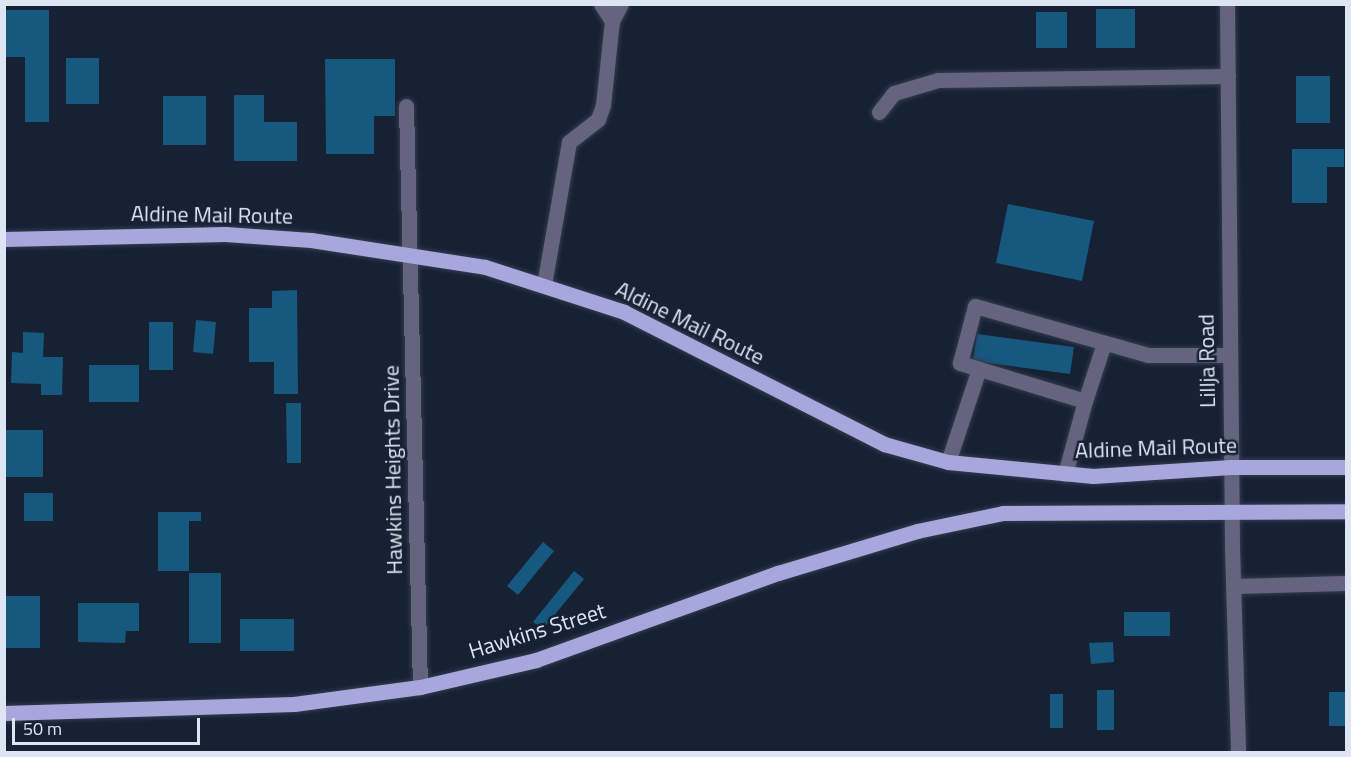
<!DOCTYPE html>
<html>
<head>
<meta charset="utf-8">
<style>
  body { margin:0 }
  #map { position:relative; width:1351px; height:757px; overflow:hidden; background:#172134; font-family:"Titillium Web",sans-serif }
  div>[style] { position:absolute }
  .building>* { inset:0; background:#17587f }
  .roads { filter:drop-shadow(0 0 2px #333c4f) drop-shadow(0 0 2px #333c4f) }
  .minor>* { height:15px; margin:-7.5px; padding:0 7.5px; transform-origin:7.5px; border-radius:7.5px; background:#64647e }
  .major>* { height:15px; margin:-7.5px; padding:0 7.5px; transform-origin:7.5px; border-radius:7.5px; background:#a8a7dd }
  span { translate:-50% -50%; white-space:nowrap; text-align:center; line-height:1.15; -webkit-text-stroke:5px #172134; paint-order:stroke }
  .street-label { font-size:22px; color:#dee5f2 }
  .frame { position:absolute; inset:0; border:6px solid #dee5f2; pointer-events:none }
  .scale { position:absolute; left:12px; top:718px; width:188px; height:27px; box-sizing:border-box; border:3px solid #dee5f2; border-top:0; padding-left:8px; font-size:18px; line-height:21px; white-space:nowrap; color:#dee5f2; -webkit-text-stroke:4px #172134; paint-order:stroke }
</style>
</head>
<body>
<div id="map">
  <div class="building">
    <i style="clip-path:polygon(1096px 9px,1135px 9px,1135px 48px,1096px 48px)"></i>
    <i style="clip-path:polygon(4px 10px,49px 10px,49px 122px,25px 122px,25px 57px,4px 57px)"></i>
    <i style="clip-path:polygon(1036px 12px,1067px 12px,1067px 48px,1036px 48px)"></i>
    <i style="clip-path:polygon(66px 58px,99px 58px,99px 104px,66px 104px)"></i>
    <i style="clip-path:polygon(325px 59px,395px 59px,395px 116px,374px 116px,374px 154px,326px 154px)"></i>
    <i style="clip-path:polygon(1296px 76px,1330px 76px,1330px 123px,1296px 123px)"></i>
    <i style="clip-path:polygon(234px 95px,264px 95px,264px 122px,297px 122px,297px 161px,234px 161px)"></i>
    <i style="clip-path:polygon(163px 96px,206px 96px,206px 145px,163px 145px)"></i>
    <i style="clip-path:polygon(1292px 149px,1344px 149px,1344px 167px,1327px 167px,1327px 203px,1292px 203px)"></i>
    <i style="clip-path:polygon(1008px 204px,1094px 221px,1082px 281px,996px 263px)"></i>
    <i style="clip-path:polygon(297px 290px,298px 394px,274px 394px,274px 362px,249px 362px,249px 308px,272px 308px,272px 291px)"></i>
    <i style="clip-path:polygon(196px 320px,216px 322px,213px 354px,193px 352px)"></i>
    <i style="clip-path:polygon(149px 322px,173px 322px,173px 370px,149px 370px)"></i>
    <i style="clip-path:polygon(23px 332px,44px 333px,43px 357px,63px 357px,62px 395px,41px 395px,41px 384px,11px 383px,12px 352px,23px 353px)"></i>
    <i style="clip-path:polygon(977px 334px,1074px 347px,1070px 374px,973px 361px)"></i>
    <i style="clip-path:polygon(89px 365px,139px 365px,139px 402px,89px 402px)"></i>
    <i style="clip-path:polygon(286px 403px,301px 403px,301px 463px,287px 463px)"></i>
    <i style="clip-path:polygon(4px 430px,43px 430px,43px 477px,4px 477px)"></i>
    <i style="clip-path:polygon(24px 493px,53px 493px,53px 521px,24px 521px)"></i>
    <i style="clip-path:polygon(158px 512px,201px 512px,201px 521px,189px 521px,189px 571px,158px 571px)"></i>
    <i style="clip-path:polygon(543px 542px,554px 551px,518px 595px,507px 586px)"></i>
    <i style="clip-path:polygon(574px 571px,584px 579px,543px 629px,533px 622px)"></i>
    <i style="clip-path:polygon(189px 573px,221px 573px,221px 643px,189px 643px)"></i>
    <i style="clip-path:polygon(4px 596px,40px 596px,40px 648px,4px 648px)"></i>
    <i style="clip-path:polygon(78px 603px,139px 603px,139px 631px,126px 631px,125px 643px,78px 642px)"></i>
    <i style="clip-path:polygon(1124px 612px,1170px 612px,1170px 636px,1124px 636px)"></i>
    <i style="clip-path:polygon(240px 619px,294px 619px,294px 651px,240px 651px)"></i>
    <i style="clip-path:polygon(1113px 642px,1114px 662px,1091px 664px,1089px 643px)"></i>
    <i style="clip-path:polygon(1097px 690px,1114px 690px,1114px 730px,1097px 730px)"></i>
    <i style="clip-path:polygon(1329px 692px,1346px 692px,1346px 726px,1329px 726px)"></i>
    <i style="clip-path:polygon(1050px 694px,1063px 694px,1063px 728px,1050px 728px)"></i>
  </div>
  <div class="roads">
    <div class="minor">
      <i style="left:1227px;top:4px;width:543px;rotate:89.47deg"></i>
      <i style="left:1232px;top:547px;width:205px;rotate:88.3deg"></i>
      <i style="left:612px;top:21px;width:19px;rotate:-62deg"></i>
      <i style="left:406px;top:106px;width:581px;rotate:88.62deg"></i>
      <i style="left:879px;top:112px;width:24px;rotate:-52deg"></i>
      <i style="left:894px;top:93px;width:46px;rotate:-16.5deg"></i>
      <i style="left:938px;top:80px;width:290px;rotate:-0.8deg"></i>
      <i style="left:544px;top:285px;width:145px;rotate:-80.1deg"></i>
      <i style="left:569px;top:142px;width:37px;rotate:-38deg"></i>
      <i style="left:598px;top:119px;width:15px;rotate:-70deg"></i>
      <i style="left:603px;top:105px;width:84px;rotate:-83.9deg"></i>
      <i style="left:612px;top:21px;width:20px;rotate:-123deg"></i>
      <i style="left:1104px;top:343px;width:61px;rotate:108.1deg"></i>
      <i style="left:1085px;top:401px;width:131px;rotate:-163.1deg"></i>
      <i style="left:960px;top:363px;width:59px;rotate:-75.3deg"></i>
      <i style="left:975px;top:306px;width:180px;rotate:15.8deg"></i>
      <i style="left:1148px;top:355px;width:81px"></i>
      <i style="left:948px;top:462px;width:98px;rotate:-71.6deg"></i>
      <i style="left:1065px;top:474px;width:76px;rotate:-74.7deg"></i>
      <i style="left:1234px;top:586px;width:112px;rotate:-1.5deg"></i>
    </div>
    <div class="major">
      <i style="left:4px;top:239px;width:221px;rotate:-1.3deg"></i>
      <i style="left:225px;top:234px;width:86px;rotate:4deg"></i>
      <i style="left:311px;top:240px;width:176px;rotate:8.8deg"></i>
      <i style="left:485px;top:267px;width:146px;rotate:17.9deg"></i>
      <i style="left:624px;top:312px;width:292px;rotate:26.9deg"></i>
      <i style="left:884px;top:444px;width:66px;rotate:15.7deg"></i>
      <i style="left:948px;top:462px;width:146px;rotate:5.5deg"></i>
      <i style="left:1093px;top:476px;width:138px;rotate:-3.7deg"></i>
      <i style="left:1231px;top:467px;width:115px"></i>
      <i style="left:4px;top:713px;width:290px;rotate:-1.8deg"></i>
      <i style="left:294px;top:704px;width:127px;rotate:-7.7deg"></i>
      <i style="left:420px;top:687px;width:119px;rotate:-13.1deg"></i>
      <i style="left:536px;top:660px;width:257px;rotate:-19.8deg"></i>
      <i style="left:778px;top:573px;width:145px;rotate:-16.8deg"></i>
      <i style="left:917px;top:531px;width:88px;rotate:-11.8deg"></i>
      <i style="left:1003px;top:513px;width:343px;rotate:-0.3deg"></i>
    </div>
  </div>
  <div class="street-label">
    <span style="left:212px;top:215px;rotate:1deg">Aldine Mail Route</span>
    <span style="left:690px;top:323px;rotate:26deg">Aldine Mail Route</span>
    <span style="left:1207px;top:361px;rotate:-91deg">Lillja Road</span>
    <span style="left:1156px;top:448px;rotate:-2deg">Aldine Mail Route</span>
    <span style="left:393px;top:470px;rotate:-91deg">Hawkins Heights Drive</span>
    <span style="left:537px;top:631px;rotate:-17deg">Hawkins Street</span>
  </div>
  <div class="frame"></div>
  <div class="scale">50 m</div>
</div>
</body>
</html>
